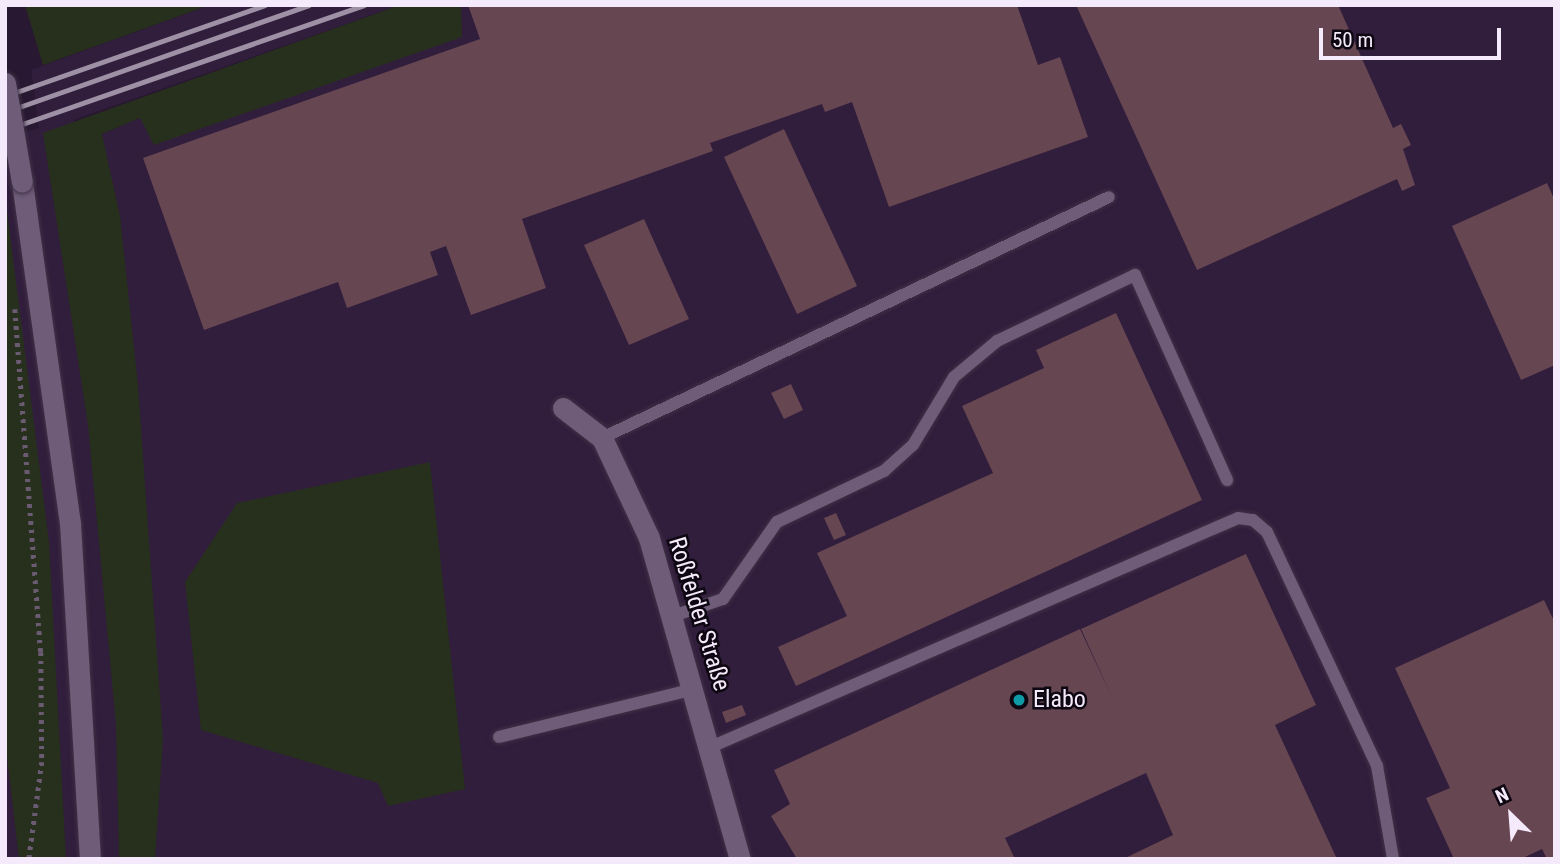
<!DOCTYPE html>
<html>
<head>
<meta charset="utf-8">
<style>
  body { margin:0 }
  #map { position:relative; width:1560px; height:864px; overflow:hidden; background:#281831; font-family:"Roboto Condensed",sans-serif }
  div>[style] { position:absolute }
  .built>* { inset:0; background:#311d3c }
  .green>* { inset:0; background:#27301d }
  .building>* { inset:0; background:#664651 }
  .path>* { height:4.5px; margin-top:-2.25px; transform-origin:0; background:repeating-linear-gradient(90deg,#6a5b72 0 3.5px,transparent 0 8.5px) }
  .roads { filter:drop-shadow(0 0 2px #3f3145) drop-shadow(0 0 2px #3f3145) }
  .service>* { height:12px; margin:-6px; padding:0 6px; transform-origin:6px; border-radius:6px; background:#6e5c79 }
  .minor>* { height:21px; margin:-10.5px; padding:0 10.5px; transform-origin:10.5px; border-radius:10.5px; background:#6e5c79 }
  .secondary>* { height:21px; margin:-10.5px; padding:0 10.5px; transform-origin:10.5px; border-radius:10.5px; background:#6e5c79 }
  .rail>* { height:5px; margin:-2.5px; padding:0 2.5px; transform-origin:2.5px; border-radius:2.5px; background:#9e91a5 }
  .bridges { filter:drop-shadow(0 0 2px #3f3145) drop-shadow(0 0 2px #3f3145) }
  .secondary-bridge>* { height:21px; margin:-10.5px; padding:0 10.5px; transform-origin:10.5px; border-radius:10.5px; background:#6e5c79 }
  .dots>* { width:19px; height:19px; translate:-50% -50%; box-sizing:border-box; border:4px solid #0d0711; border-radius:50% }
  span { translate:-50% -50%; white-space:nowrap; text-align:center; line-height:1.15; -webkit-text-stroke:5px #0d0711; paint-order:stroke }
  .street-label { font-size:24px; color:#f5eafb }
  .poi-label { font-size:24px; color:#f5eafb }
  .left { translate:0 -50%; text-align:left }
  .frame { position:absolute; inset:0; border:7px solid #f5eafb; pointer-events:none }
  .north { position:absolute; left:1476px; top:780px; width:70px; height:70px; -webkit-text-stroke:5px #0d0711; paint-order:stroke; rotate:335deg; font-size:19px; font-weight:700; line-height:28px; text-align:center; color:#f5eafb }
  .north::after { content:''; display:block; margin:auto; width:24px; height:32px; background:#f5eafb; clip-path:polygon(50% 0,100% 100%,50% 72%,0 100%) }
  .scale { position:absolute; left:1319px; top:28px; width:182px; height:32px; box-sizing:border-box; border:4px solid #f5eafb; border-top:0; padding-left:9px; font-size:21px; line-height:24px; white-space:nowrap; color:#f5eafb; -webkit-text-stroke:5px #0d0711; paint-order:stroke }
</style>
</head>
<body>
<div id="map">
  <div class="built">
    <i style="clip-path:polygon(210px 5px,400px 5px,73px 120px,102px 134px,140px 118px,461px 37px,461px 5px,1555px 5px,1555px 859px,5px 859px,5px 137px,39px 128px,31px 70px)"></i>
  </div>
  <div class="green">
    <i style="clip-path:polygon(25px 5px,210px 5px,43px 65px)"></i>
    <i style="clip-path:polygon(400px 5px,461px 5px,462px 37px,154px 145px,140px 118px,102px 134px,120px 216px,138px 385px,163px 739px,155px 859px,119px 859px,116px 725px,88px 425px,43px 133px)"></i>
    <i style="clip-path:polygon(5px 195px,49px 542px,66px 859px,19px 859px,5px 738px)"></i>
    <i style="clip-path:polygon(430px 462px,465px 789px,388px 806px,378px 783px,201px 730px,185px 582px,237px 503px)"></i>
  </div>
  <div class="building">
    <i style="clip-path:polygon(468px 5px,1017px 5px,1038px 65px,1060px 57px,1088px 137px,889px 207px,852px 102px,825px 112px,822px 104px,710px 143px,713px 151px,522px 219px,546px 288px,471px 315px,446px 246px,430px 252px,438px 275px,347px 308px,338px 282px,204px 330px,143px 158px,480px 39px)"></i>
    <i style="clip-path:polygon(1076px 5px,1338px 5px,1393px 128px,1401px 124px,1411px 145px,1403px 149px,1415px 185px,1402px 191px,1397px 179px,1197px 270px)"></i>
    <i style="clip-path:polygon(784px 129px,857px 286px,797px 314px,724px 157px)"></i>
    <i style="clip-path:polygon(1547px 183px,1555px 201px,1555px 365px,1521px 380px,1452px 226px)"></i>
    <i style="clip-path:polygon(644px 219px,689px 319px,629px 345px,584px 245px)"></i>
    <i style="clip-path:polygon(1116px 313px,1202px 500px,796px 686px,778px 647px,847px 616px,817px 553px,993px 473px,962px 406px,1044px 368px,1036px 350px)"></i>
    <i style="clip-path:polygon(791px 384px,803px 410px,784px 419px,771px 393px)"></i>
    <i style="clip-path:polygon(836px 513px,846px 535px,834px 540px,824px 518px)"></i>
    <i style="clip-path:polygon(1246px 554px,1316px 705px,1275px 725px,1337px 859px,1123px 859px,1173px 835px,1146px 773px,1005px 838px,1015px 859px,797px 859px,771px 816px,790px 804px,774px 770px,1080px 629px,1112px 697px,1081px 629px)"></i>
    <i style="clip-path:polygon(1544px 600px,1555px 623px,1555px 859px,1547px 859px,1542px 849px,1521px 859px,1454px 859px,1426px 798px,1450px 788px,1395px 668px)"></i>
    <i style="clip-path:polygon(742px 705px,746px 715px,726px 723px,722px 712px)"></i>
  </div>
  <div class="path">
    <i style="left:15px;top:309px;width:344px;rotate:85.7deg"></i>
    <i style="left:41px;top:652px;width:110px;rotate:89.5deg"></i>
    <i style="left:42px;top:762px;width:98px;rotate:97.6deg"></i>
  </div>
  <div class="roads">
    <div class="service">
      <i style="left:602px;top:438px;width:561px;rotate:-25.42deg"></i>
      <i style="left:673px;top:616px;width:53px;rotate:-18.8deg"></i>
      <i style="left:723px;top:599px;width:94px;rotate:-55deg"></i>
      <i style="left:777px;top:522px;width:119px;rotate:-25.5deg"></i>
      <i style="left:884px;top:471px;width:39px;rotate:-42deg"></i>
      <i style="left:913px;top:445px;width:79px;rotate:-58.9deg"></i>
      <i style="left:954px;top:377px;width:56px;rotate:-39.9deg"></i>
      <i style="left:997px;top:341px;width:153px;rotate:-25.6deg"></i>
      <i style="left:1135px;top:275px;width:225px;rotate:65.8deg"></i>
      <i style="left:499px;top:737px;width:202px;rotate:-13.8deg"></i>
      <i style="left:713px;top:746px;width:572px;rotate:-23.47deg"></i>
      <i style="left:1238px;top:518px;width:15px;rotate:8deg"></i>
      <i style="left:1253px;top:520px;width:18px;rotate:41deg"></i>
      <i style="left:1267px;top:532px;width:259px;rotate:64.8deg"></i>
      <i style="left:1377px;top:766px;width:94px;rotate:80.2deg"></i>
    </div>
    <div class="minor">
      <i style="left:563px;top:408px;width:49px;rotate:37.6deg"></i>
      <i style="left:602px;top:438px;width:110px;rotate:64.8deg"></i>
      <i style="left:649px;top:538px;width:334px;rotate:74.2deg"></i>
    </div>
    <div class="secondary">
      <i style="left:22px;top:182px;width:344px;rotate:82deg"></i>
      <i style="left:70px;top:523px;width:337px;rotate:86.6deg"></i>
    </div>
  </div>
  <div class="rail">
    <i style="left:5px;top:96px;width:275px;rotate:-19.3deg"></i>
    <i style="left:5px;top:112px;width:322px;rotate:-19.4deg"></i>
    <i style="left:5px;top:130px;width:380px;rotate:-19.2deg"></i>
  </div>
  <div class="bridges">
    <div class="secondary-bridge">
      <i style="left:5px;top:83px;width:100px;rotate:80.3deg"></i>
    </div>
  </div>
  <div class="dots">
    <i style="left:1019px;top:700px;background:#0f9aa8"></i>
  </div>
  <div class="street-label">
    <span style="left:699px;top:614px;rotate:73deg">Roßfelder Straße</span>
  </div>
  <div class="poi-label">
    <span class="left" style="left:1033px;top:700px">Elabo</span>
  </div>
  <div class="frame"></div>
  <div class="north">N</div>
  <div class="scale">50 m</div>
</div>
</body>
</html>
